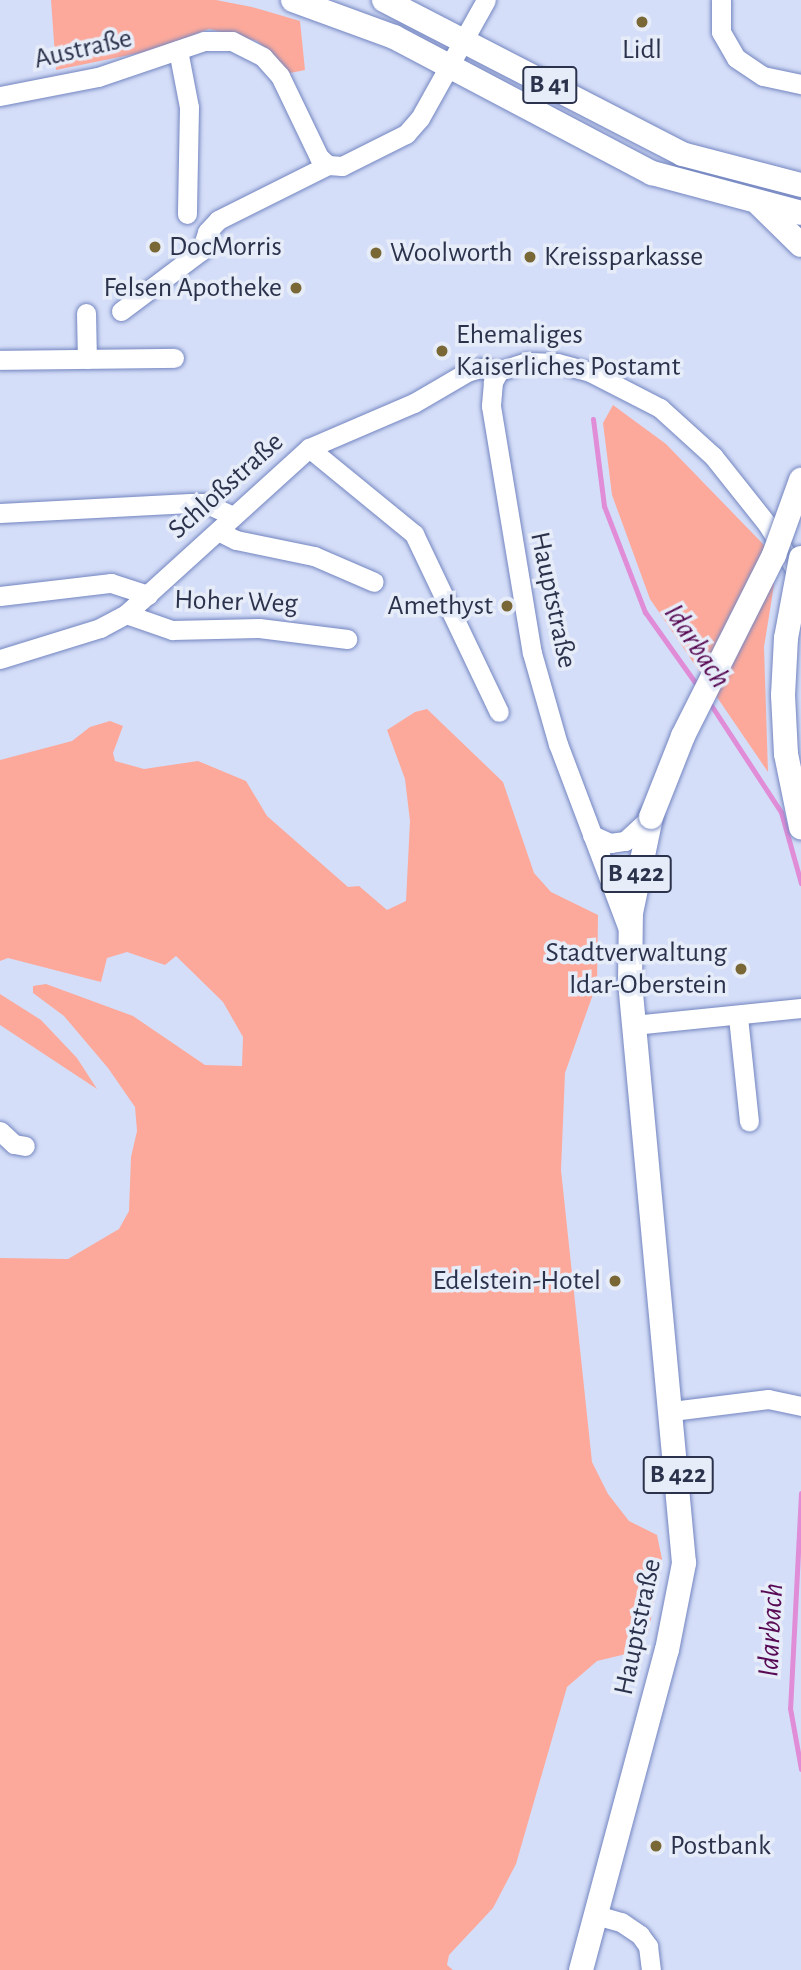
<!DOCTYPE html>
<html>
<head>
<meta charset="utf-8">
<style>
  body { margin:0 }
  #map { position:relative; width:801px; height:1970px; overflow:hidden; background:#d5def8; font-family:"Alegreya Sans",sans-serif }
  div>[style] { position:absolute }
  .green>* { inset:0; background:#fca99b }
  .stream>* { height:5px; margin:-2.5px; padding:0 2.5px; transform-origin:2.5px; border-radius:2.5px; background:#e08cd7 }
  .roads { filter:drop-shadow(0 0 2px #7385c0) drop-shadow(0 0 2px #7385c0) }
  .minor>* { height:19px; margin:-9.5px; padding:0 9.5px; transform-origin:9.5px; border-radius:9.5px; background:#fff }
  .major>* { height:24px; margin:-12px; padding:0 12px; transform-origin:12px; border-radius:12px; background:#fff }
  .bridges { filter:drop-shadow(0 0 2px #7385c0) drop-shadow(0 0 2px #7385c0) }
  .major-bridge>* { height:24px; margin:-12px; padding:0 12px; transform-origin:12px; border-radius:12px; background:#fff }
  .dots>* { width:19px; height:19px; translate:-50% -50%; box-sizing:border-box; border:4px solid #e7ecf9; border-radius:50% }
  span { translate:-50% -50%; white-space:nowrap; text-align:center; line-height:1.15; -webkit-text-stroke:7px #e7ecf9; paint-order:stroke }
  .shield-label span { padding:2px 5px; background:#e7ecf9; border:2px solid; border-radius:5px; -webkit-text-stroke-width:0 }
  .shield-label { font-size:26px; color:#2b334c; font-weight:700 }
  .street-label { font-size:28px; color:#2b334c }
  .poi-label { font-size:28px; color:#2b334c }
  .left { translate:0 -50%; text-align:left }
  .right { translate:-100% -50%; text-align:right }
  .water-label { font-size:30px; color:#570a53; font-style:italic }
</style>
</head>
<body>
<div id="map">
  <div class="green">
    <i style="clip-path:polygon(51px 0,216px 0,252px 7px,300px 21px,305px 70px,290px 73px,257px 41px,209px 29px,154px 50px,56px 70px)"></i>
    <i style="clip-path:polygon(613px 405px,666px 444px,764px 545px,774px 585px,764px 647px,768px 772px,650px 599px,612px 495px,603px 423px)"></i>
    <i style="clip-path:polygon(427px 709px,503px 782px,534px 873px,551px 892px,598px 915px,597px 983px,565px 1073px,561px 1170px,592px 1462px,608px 1494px,629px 1521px,657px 1535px,662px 1559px,648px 1634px,626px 1654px,597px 1661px,567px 1687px,516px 1864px,493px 1908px,449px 1955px,447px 1965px,453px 1970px,0 1970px,0 1258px,68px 1259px,119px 1229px,129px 1211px,131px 1157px,137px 1131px,135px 1107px,108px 1068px,64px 1016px,33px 993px,33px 986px,46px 984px,133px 1016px,205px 1065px,242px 1066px,243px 1037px,223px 1002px,176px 956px,165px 965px,127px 952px,107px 958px,101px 982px,8px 958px,0 961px,0 760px,72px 741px,90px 727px,110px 721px,123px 726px,113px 753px,115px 761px,144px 769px,198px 761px,246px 781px,267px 816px,348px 887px,359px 886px,387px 910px,406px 901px,410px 821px,405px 779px,387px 730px,415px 712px)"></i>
    <i style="clip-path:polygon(0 994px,41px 1020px,77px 1058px,97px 1089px,0 1025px)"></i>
  </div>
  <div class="stream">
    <i style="left:593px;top:419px;width:88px;rotate:82.8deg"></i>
    <i style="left:604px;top:506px;width:114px;rotate:68.9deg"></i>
    <i style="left:645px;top:612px;width:93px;rotate:54.6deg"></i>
    <i style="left:709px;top:702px;width:131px;rotate:56.8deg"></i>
    <i style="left:781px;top:812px;width:74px;rotate:74.3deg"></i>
    <i style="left:801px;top:1493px;width:215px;rotate:92.9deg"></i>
    <i style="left:790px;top:1708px;width:62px;rotate:79.8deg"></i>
  </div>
  <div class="roads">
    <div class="minor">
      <i style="left:721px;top:0;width:32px;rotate:90deg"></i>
      <i style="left:721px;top:32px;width:30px;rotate:60deg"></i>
      <i style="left:736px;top:58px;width:32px;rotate:34deg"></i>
      <i style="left:763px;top:76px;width:39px;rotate:12deg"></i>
      <i style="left:178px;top:50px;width:58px;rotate:79.1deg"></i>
      <i style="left:189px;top:107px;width:107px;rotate:91.1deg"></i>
      <i style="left:0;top:96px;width:100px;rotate:-11deg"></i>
      <i style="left:98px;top:77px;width:112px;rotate:-18.8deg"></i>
      <i style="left:204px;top:41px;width:28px"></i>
      <i style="left:232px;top:41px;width:35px;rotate:27deg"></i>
      <i style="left:263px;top:57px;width:25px;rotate:48deg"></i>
      <i style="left:280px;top:76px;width:90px;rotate:64.3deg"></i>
      <i style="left:319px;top:157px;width:12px;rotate:42deg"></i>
      <i style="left:121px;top:311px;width:100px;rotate:-36.9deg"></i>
      <i style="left:201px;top:251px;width:20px;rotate:-72deg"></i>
      <i style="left:207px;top:232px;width:16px;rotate:-47deg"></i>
      <i style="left:218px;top:220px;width:123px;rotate:-26.6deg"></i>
      <i style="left:328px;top:165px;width:14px;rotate:4deg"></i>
      <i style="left:342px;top:166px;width:72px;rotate:-26.6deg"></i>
      <i style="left:406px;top:134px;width:21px;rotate:-49deg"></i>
      <i style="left:420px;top:118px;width:135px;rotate:-60.8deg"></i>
      <i style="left:86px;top:313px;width:46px;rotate:88.8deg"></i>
      <i style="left:0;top:360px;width:174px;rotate:-0.7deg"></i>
      <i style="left:499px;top:371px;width:13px;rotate:119deg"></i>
      <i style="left:493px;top:382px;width:24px;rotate:95deg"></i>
      <i style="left:491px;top:406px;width:250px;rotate:80.6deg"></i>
      <i style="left:532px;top:653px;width:95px;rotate:74.1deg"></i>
      <i style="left:558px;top:744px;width:198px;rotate:69.3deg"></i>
      <i style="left:499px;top:371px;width:29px;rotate:-18deg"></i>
      <i style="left:527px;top:362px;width:30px;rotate:2deg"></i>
      <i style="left:557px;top:363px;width:34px;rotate:15deg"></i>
      <i style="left:590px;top:372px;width:79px;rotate:27.2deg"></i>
      <i style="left:660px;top:408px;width:72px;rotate:42.2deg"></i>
      <i style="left:713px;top:456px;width:87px;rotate:51.5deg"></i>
      <i style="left:767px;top:524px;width:64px;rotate:57.8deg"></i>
      <i style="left:309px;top:448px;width:136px;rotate:39.3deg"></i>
      <i style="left:414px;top:534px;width:197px;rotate:64.5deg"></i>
      <i style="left:0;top:513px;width:190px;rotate:-3deg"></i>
      <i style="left:190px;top:503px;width:15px"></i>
      <i style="left:205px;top:503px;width:31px;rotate:25deg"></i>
      <i style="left:218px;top:531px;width:20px;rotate:27deg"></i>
      <i style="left:236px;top:540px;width:80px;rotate:11.6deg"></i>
      <i style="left:314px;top:556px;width:65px;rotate:23.4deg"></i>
      <i style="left:0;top:596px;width:112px;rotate:-6.7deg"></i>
      <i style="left:111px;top:583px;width:39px;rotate:18deg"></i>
      <i style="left:126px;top:614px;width:49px;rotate:19.2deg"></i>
      <i style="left:172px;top:630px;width:87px;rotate:-1.3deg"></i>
      <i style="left:259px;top:628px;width:89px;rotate:7.1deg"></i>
      <i style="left:0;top:659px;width:105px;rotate:-17.2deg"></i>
      <i style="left:100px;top:628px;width:30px;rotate:-28deg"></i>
      <i style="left:126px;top:614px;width:247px;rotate:-42.2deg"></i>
      <i style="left:309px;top:448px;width:114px;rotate:-23.2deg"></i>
      <i style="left:414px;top:403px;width:61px;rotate:-30.3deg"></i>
      <i style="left:467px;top:372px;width:14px;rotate:-17deg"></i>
      <i style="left:480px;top:368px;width:19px;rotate:9deg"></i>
      <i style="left:592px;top:835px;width:20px;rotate:24deg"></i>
      <i style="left:610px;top:843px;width:15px;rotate:-8deg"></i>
      <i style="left:625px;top:841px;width:35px;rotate:-43deg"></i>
      <i style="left:738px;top:1017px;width:105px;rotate:84deg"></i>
      <i style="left:633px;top:1025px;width:169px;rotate:-5.8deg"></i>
      <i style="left:0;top:1131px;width:19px;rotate:43deg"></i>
      <i style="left:14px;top:1144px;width:11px;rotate:10deg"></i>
      <i style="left:672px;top:1411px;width:97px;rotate:-7.1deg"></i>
      <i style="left:768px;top:1399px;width:34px;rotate:12deg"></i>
      <i style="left:596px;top:1915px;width:26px;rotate:16deg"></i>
      <i style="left:621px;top:1922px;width:23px;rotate:34deg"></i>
      <i style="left:640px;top:1935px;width:14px;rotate:54deg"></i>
      <i style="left:648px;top:1946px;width:24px;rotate:83deg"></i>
    </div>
    <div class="major">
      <i style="left:293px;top:0;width:108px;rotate:20.1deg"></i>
      <i style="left:394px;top:37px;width:292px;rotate:27.8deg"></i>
      <i style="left:652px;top:173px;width:154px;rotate:15deg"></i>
      <i style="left:384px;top:0;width:335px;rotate:27.3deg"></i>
      <i style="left:682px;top:154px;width:123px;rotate:14.6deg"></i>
      <i style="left:760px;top:205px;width:57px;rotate:44.3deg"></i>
      <i style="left:581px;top:1970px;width:331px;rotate:-75deg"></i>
      <i style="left:667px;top:1650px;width:89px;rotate:-78.9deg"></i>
      <i style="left:684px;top:1563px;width:584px;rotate:-95.31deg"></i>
      <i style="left:630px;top:982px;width:69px;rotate:-89.2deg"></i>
      <i style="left:631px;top:913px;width:98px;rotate:-78.2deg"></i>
    </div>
  </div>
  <div class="bridges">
    <div class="major-bridge">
      <i style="left:801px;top:558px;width:81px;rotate:100.6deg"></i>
      <i style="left:786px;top:638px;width:57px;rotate:93deg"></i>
      <i style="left:783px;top:695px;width:59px;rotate:87.1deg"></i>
      <i style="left:786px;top:754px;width:75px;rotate:78.4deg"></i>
      <i style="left:651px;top:817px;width:87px;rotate:-68.4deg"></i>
      <i style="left:683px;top:736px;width:203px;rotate:-63.3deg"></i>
      <i style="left:774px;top:555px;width:80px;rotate:-70.2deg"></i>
    </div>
  </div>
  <div class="dots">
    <i style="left:642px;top:22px;background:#796836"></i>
    <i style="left:155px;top:247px;background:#796836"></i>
    <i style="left:376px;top:253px;background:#796836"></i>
    <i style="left:530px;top:257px;background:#796836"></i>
    <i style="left:296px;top:288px;background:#796836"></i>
    <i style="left:442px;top:351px;background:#796836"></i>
    <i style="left:507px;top:606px;background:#796836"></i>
    <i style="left:741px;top:969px;background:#796836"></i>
    <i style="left:615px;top:1281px;background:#796836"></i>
    <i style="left:656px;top:1846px;background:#796836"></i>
  </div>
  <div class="shield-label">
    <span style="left:550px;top:85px">B 41</span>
    <span style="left:636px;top:874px">B 422</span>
    <span style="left:678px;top:1475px">B 422</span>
  </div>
  <div class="street-label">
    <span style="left:83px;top:49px;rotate:-13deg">Austraße</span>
    <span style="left:226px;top:486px;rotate:-42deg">Schloßstraße</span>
    <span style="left:553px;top:600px;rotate:78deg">Hauptstraße</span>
    <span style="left:236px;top:602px;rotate:2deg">Hoher Weg</span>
    <span style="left:638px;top:1627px;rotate:-78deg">Hauptstraße</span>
  </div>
  <div class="poi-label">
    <span style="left:642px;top:50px">Lidl</span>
    <span class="left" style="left:169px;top:247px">DocMorris</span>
    <span class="left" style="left:390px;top:253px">Woolworth</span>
    <span class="left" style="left:544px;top:257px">Kreissparkasse</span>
    <span class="right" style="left:282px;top:288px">Felsen Apotheke</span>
    <span class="left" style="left:456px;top:351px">Ehemaliges<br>Kaiserliches Postamt</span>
    <span class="right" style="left:493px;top:606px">Amethyst</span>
    <span class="right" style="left:727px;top:969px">Stadtverwaltung<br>Idar-Oberstein</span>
    <span class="right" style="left:601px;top:1281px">Edelstein-Hotel</span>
    <span class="left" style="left:670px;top:1846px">Postbank</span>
  </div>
  <div class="water-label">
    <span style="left:697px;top:646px;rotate:56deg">Idarbach</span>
    <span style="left:771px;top:1630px;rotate:-87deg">Idarbach</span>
  </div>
</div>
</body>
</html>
